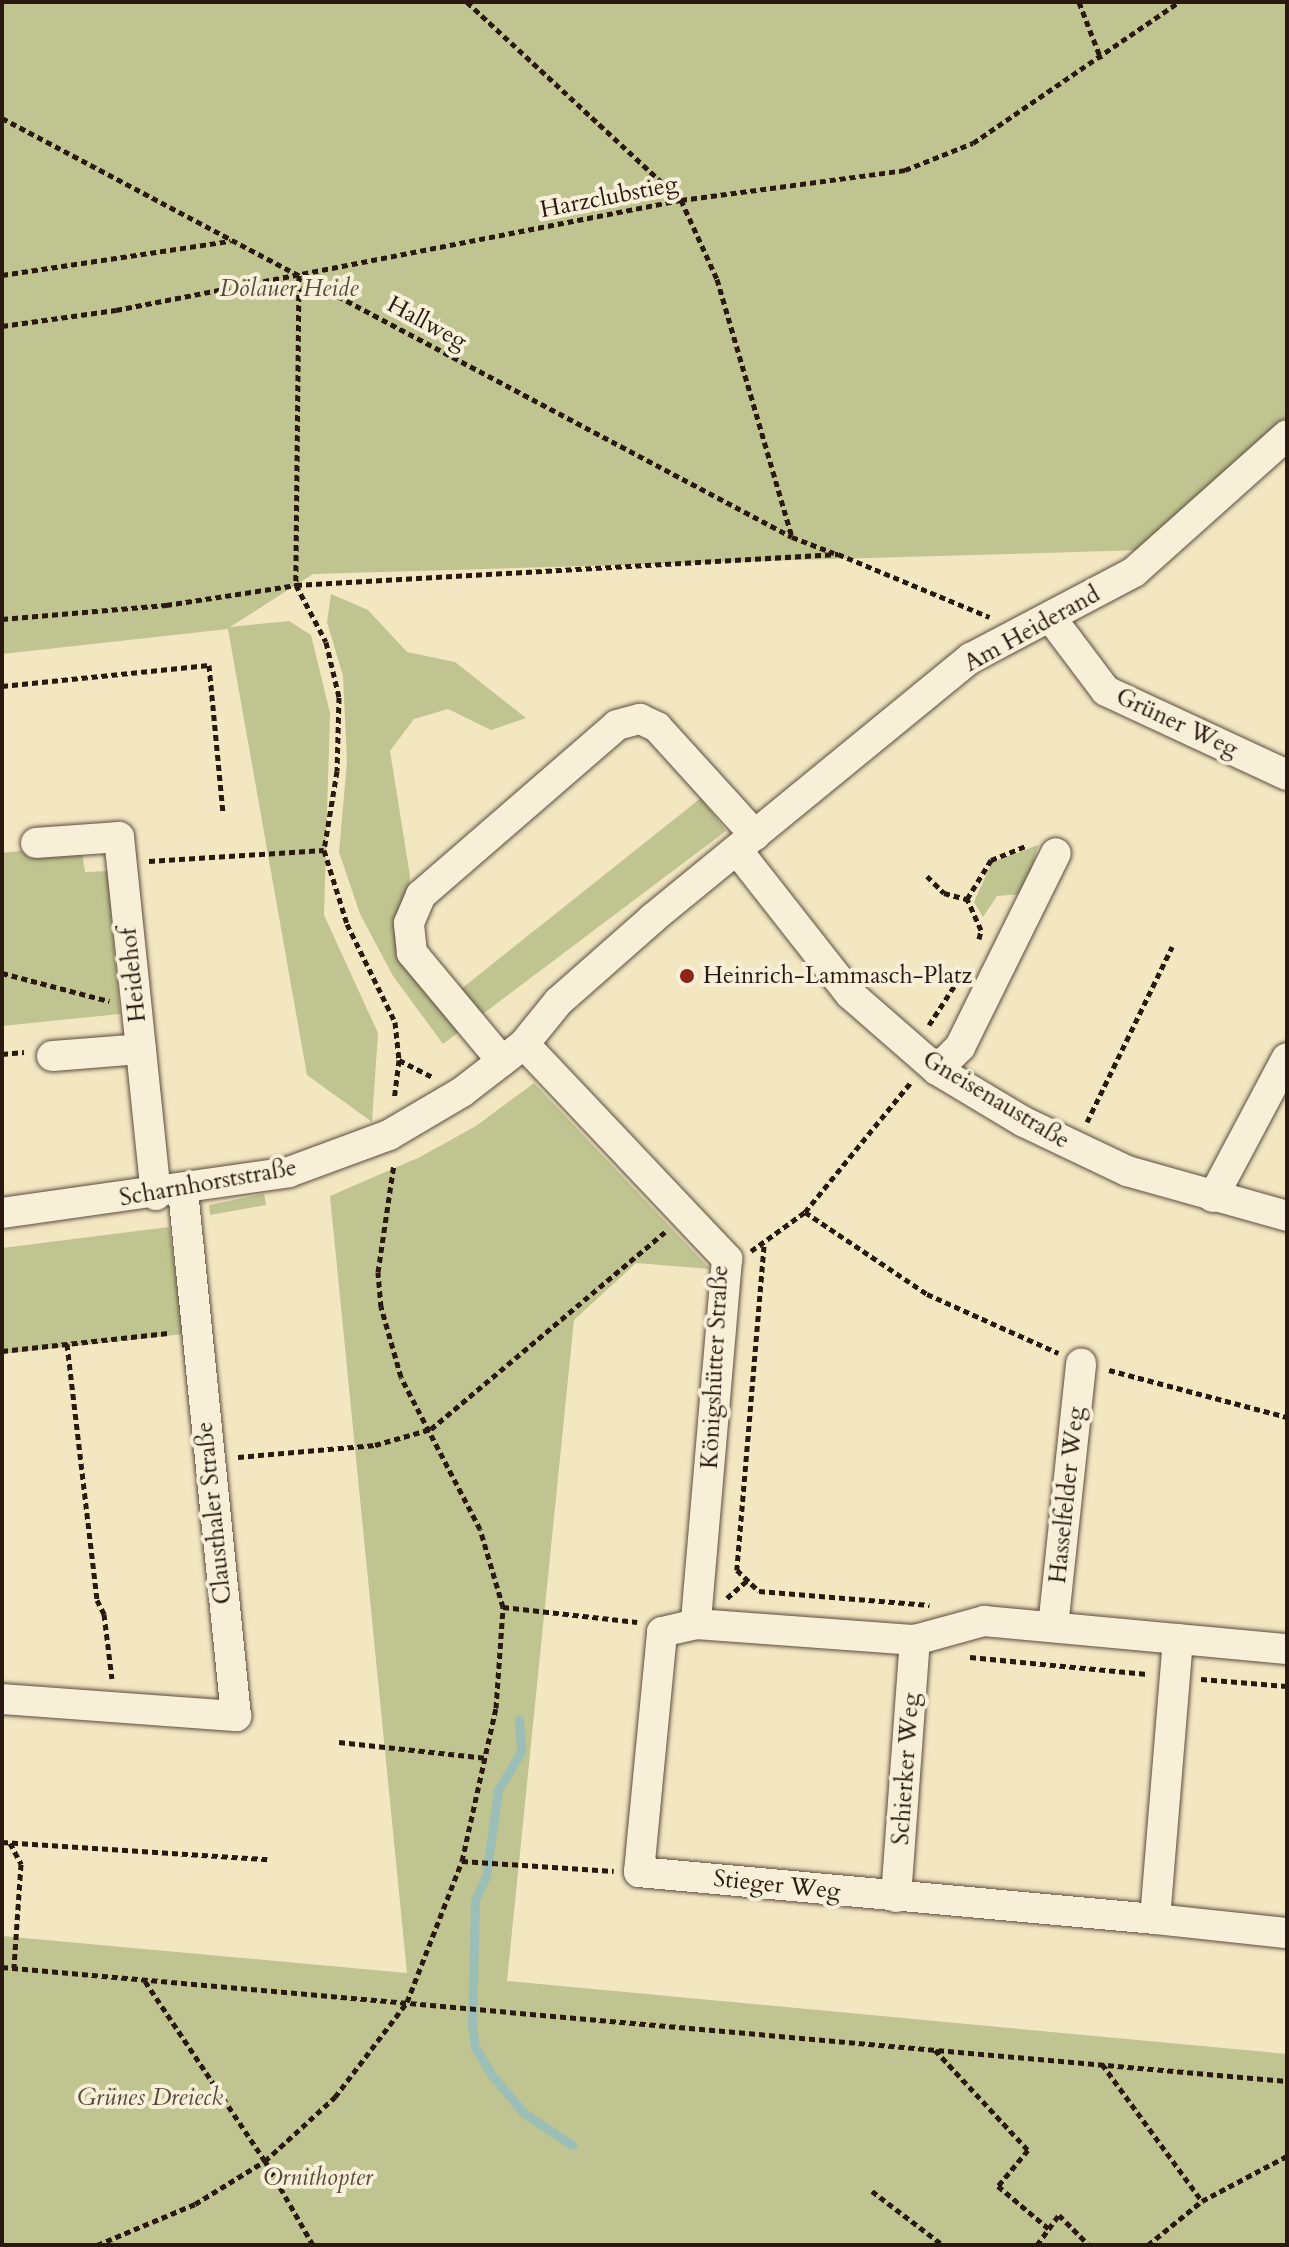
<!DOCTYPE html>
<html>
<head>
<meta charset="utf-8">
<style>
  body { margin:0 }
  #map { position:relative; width:1289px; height:2247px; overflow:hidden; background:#f3e7c2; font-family:Cardo,serif }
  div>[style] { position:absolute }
  .green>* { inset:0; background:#bfc490 }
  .stream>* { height:9px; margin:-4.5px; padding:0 4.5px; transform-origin:4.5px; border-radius:4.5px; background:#9bbfb7 }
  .path>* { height:5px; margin-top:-2.5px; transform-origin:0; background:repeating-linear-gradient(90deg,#2a1911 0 6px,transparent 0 10px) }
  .roads { filter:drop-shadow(0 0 2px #5c4c3d) drop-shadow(0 0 2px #5c4c3d) }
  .minor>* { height:30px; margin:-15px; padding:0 15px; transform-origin:15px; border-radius:15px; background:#f7efd7 }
  .dots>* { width:22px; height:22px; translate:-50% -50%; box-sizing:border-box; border:4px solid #f7efd7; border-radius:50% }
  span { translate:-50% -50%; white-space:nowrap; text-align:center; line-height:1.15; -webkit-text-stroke:8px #f7efd7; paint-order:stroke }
  .street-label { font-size:24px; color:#2a1911 }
  .park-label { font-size:24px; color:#574c37; font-style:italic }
  .poi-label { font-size:24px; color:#2a1911 }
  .left { translate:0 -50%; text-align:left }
  .frame { position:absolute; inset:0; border:4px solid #2a1911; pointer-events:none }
</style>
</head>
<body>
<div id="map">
  <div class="green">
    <i style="clip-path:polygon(2px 2px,1287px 2px,1287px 425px,1144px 550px,313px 574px,230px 627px,289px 621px,311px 635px,330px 713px,324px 915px,378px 1033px,372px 1122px,307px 1075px,228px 629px,2px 654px)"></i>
    <i style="clip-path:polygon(331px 594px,368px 610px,407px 652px,455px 662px,526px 718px,491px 730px,448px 709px,414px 719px,390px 751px,410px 876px,407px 910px,421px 948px,456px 993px,701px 798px,726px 831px,443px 1044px,393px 976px,360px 914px,339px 852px,347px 762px,343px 676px,327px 622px)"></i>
    <i style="clip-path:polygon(1038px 845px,1025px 894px,997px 896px,983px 917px,974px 902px,992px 862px)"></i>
    <i style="clip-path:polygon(44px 848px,82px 852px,85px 872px,109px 871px,121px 915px,111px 917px,120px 1014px,2px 1026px,2px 853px)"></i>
    <i style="clip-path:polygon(534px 1083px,710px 1269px,636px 1263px,574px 1320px,507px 1981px,1287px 2054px,1287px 2245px,2px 2245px,2px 1936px,407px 1973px,330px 1196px,420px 1157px,476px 1126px)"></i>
    <i style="clip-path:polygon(264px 1194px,266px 1205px,210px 1215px,209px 1205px)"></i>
    <i style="clip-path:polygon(169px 1227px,184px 1334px,2px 1354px,2px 1248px)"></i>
  </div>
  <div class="stream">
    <i style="left:519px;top:1720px;width:32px;rotate:86deg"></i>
    <i style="left:521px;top:1752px;width:44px;rotate:121.2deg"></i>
    <i style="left:498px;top:1790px;width:87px;rotate:97.9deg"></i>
    <i style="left:486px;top:1876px;width:27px;rotate:114deg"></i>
    <i style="left:475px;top:1901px;width:123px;rotate:91.4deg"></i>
    <i style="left:472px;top:2024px;width:23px;rotate:83deg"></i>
    <i style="left:475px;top:2047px;width:31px;rotate:59deg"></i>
    <i style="left:491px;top:2074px;width:51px;rotate:49.8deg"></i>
    <i style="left:524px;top:2113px;width:58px;rotate:33.7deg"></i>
  </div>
  <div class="path">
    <i style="left:467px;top:2px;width:292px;rotate:42.8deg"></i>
    <i style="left:681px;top:200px;width:87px;rotate:65.5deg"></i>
    <i style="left:717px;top:279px;width:269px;rotate:73.8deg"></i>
    <i style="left:1079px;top:2px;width:61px;rotate:68.9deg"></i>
    <i style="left:2px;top:118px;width:894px;rotate:27.94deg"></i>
    <i style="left:792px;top:537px;width:45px;rotate:20.9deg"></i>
    <i style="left:2px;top:275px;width:231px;rotate:-8.5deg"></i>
    <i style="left:299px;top:275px;width:310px;rotate:90.6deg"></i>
    <i style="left:296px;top:585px;width:64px;rotate:62.2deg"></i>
    <i style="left:326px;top:642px;width:57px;rotate:76.7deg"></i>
    <i style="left:339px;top:697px;width:74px;rotate:91.5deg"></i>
    <i style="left:337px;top:771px;width:80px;rotate:99.3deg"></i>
    <i style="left:324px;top:850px;width:77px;rotate:72.7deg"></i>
    <i style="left:347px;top:924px;width:109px;rotate:63.9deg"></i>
    <i style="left:395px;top:1022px;width:38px;rotate:84deg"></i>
    <i style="left:399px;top:1060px;width:39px;rotate:97deg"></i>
    <i style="left:2px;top:326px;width:115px;rotate:-8deg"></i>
    <i style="left:116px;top:310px;width:576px;rotate:-11.02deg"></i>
    <i style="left:681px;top:200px;width:226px;rotate:-7.6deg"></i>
    <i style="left:905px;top:170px;width:73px;rotate:-21.7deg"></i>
    <i style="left:973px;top:143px;width:250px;rotate:-34.4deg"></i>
    <i style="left:2px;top:619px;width:165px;rotate:-4.9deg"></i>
    <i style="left:166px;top:605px;width:132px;rotate:-8.7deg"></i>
    <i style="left:296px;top:585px;width:543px;rotate:-3.27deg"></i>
    <i style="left:838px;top:554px;width:164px;rotate:22.6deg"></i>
    <i style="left:2px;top:686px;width:208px;rotate:-5.8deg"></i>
    <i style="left:209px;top:665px;width:149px;rotate:84.6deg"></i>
    <i style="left:149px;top:861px;width:175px;rotate:-3.6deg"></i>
    <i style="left:927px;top:876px;width:24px;rotate:45deg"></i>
    <i style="left:944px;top:893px;width:24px;rotate:15deg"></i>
    <i style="left:979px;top:939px;width:9px;rotate:-77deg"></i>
    <i style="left:981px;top:930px;width:34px;rotate:-114deg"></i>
    <i style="left:967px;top:899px;width:46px;rotate:-58.4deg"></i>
    <i style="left:991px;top:860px;width:38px;rotate:-22deg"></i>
    <i style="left:2px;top:973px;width:111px;rotate:14.7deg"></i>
    <i style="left:929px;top:1025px;width:61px;rotate:-57.1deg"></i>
    <i style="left:2px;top:1054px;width:22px;rotate:-5deg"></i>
    <i style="left:399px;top:1060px;width:37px;rotate:27deg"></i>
    <i style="left:1087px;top:1122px;width:195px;rotate:-64.1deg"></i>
    <i style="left:805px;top:1212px;width:168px;rotate:-50.8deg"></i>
    <i style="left:764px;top:1246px;width:325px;rotate:94.8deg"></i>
    <i style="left:737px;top:1570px;width:30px;rotate:44deg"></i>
    <i style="left:759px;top:1591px;width:171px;rotate:4.7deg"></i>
    <i style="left:751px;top:1251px;width:67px;rotate:-35.8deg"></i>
    <i style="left:805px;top:1212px;width:147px;rotate:33.9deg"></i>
    <i style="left:927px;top:1294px;width:144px;rotate:24.2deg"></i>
    <i style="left:67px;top:1344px;width:258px;rotate:83.3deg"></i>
    <i style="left:97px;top:1600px;width:16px;rotate:63deg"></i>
    <i style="left:104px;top:1614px;width:65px;rotate:83deg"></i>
    <i style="left:2px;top:1351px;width:167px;rotate:-6.2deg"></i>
    <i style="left:1109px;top:1370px;width:184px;rotate:14.8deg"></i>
    <i style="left:238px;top:1457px;width:138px;rotate:-5deg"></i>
    <i style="left:375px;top:1445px;width:58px;rotate:-15.9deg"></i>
    <i style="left:431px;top:1429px;width:306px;rotate:-40.1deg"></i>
    <i style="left:727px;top:1598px;width:28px;rotate:-41deg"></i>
    <i style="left:503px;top:1607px;width:135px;rotate:6.4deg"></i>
    <i style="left:970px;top:1657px;width:178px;rotate:5.5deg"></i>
    <i style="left:1201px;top:1679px;width:86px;rotate:4.7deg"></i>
    <i style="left:339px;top:1742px;width:149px;rotate:6.2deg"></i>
    <i style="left:2px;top:1842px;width:266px;rotate:3.7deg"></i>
    <i style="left:10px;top:1843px;width:24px;rotate:62deg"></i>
    <i style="left:21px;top:1864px;width:104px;rotate:93.9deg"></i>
    <i style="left:462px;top:1861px;width:152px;rotate:3.8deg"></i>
    <i style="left:2px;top:1967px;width:1290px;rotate:5.07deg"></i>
    <i style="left:935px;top:2050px;width:137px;rotate:47.1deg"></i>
    <i style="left:1028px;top:2150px;width:47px;rotate:129.8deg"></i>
    <i style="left:998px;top:2186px;width:67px;rotate:40.1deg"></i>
    <i style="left:1102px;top:2064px;width:170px;rotate:53.9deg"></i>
    <i style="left:872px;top:2191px;width:89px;rotate:37.3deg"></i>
    <i style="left:97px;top:2245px;width:106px;rotate:-22.7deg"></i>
    <i style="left:195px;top:2204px;width:82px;rotate:-31.6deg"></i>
    <i style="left:265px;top:2161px;width:216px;rotate:-123.7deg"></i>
    <i style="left:313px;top:2245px;width:97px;rotate:-119.7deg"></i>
    <i style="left:265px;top:2161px;width:95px;rotate:-42.4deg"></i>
    <i style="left:335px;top:2097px;width:119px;rotate:-52.8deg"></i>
    <i style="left:407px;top:2002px;width:151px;rotate:-68.7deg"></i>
    <i style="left:462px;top:1861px;width:157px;rotate:-77.5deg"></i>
    <i style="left:496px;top:1708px;width:101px;rotate:-86deg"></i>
    <i style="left:503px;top:1607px;width:81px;rotate:-106.4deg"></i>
    <i style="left:480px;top:1529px;width:171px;rotate:-117.5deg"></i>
    <i style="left:401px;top:1377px;width:73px;rotate:-105.9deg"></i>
    <i style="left:381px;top:1307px;width:35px;rotate:-95deg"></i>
    <i style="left:378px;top:1272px;width:109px;rotate:-81.6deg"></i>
    <i style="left:1037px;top:2245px;width:37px;rotate:-54deg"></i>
    <i style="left:1059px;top:2215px;width:42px;rotate:45deg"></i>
    <i style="left:1148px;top:2245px;width:70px;rotate:-39.2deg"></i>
    <i style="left:1202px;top:2201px;width:96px;rotate:-27.9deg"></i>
  </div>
  <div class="roads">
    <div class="minor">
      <i style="left:1051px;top:618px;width:91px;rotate:53deg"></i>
      <i style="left:1106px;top:691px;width:200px;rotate:24.9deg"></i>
      <i style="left:36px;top:843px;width:83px;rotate:-4.1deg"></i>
      <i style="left:119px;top:837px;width:360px;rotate:84.1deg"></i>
      <i style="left:737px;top:850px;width:183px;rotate:51.9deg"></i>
      <i style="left:850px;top:994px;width:116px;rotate:41.1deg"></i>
      <i style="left:937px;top:1070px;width:101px;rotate:30.9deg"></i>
      <i style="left:1024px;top:1122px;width:114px;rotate:25.4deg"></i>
      <i style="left:1127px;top:1171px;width:166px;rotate:15.7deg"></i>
      <i style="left:524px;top:1044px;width:296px;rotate:46.6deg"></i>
      <i style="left:727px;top:1259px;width:366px;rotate:94.9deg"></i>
      <i style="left:52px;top:1056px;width:89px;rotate:-4.5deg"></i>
      <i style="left:502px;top:1061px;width:141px;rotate:-129.8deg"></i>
      <i style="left:412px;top:953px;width:30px;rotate:-96deg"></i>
      <i style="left:409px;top:923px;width:30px;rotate:-67deg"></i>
      <i style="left:421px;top:895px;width:259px;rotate:-40.9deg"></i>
      <i style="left:617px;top:725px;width:24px;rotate:-15deg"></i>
      <i style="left:640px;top:719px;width:19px;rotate:25deg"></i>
      <i style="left:657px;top:727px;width:146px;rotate:47.8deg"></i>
      <i style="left:937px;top:1070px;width:33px;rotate:-45deg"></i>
      <i style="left:960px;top:1047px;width:216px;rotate:-63.7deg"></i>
      <i style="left:1213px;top:1197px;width:157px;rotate:-62deg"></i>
      <i style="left:2px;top:1213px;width:290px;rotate:-8.1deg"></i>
      <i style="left:289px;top:1172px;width:107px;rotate:-20.3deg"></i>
      <i style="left:389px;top:1135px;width:85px;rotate:-30.5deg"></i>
      <i style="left:462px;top:1092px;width:78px;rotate:-37.7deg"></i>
      <i style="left:524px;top:1044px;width:55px;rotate:-50.9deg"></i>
      <i style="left:559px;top:1001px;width:125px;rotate:-41.4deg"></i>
      <i style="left:653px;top:918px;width:411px;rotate:-39.3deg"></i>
      <i style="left:971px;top:658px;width:184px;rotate:-27.8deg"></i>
      <i style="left:1134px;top:572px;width:205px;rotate:-41.8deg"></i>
      <i style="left:1053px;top:1627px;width:265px;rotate:-83.9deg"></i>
      <i style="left:1178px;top:1639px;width:281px;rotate:94.7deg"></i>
      <i style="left:1155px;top:1919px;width:518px;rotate:-174.8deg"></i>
      <i style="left:639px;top:1872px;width:241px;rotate:-84.5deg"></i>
      <i style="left:662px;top:1632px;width:35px;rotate:-13deg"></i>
      <i style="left:696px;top:1624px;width:220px;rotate:4.2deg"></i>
      <i style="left:915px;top:1640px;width:72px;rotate:-15.4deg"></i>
      <i style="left:984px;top:1621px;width:304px;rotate:5.3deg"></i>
      <i style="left:2px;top:1699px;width:235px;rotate:4.2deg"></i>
      <i style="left:236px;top:1716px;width:528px;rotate:-95.76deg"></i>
      <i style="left:896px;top:1897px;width:258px;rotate:-85.8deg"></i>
      <i style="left:1155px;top:1919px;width:133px;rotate:6.1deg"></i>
    </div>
  </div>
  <div class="dots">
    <i style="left:687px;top:976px;background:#8f2418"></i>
  </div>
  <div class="street-label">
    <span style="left:609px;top:197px;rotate:-11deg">Harzclubstieg</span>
    <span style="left:427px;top:323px;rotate:28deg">Hallweg</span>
    <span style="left:1032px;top:629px;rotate:-29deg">Am Heiderand</span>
    <span style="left:1177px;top:723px;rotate:25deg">Grüner Weg</span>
    <span style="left:133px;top:975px;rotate:-96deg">Heidehof</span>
    <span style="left:996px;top:1100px;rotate:31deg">Gneisenaustraße</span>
    <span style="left:208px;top:1183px;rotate:-10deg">Scharnhorststraße</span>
    <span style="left:715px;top:1367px;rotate:-87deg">Königshütter Straße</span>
    <span style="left:1067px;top:1495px;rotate:-84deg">Hasselfelder Weg</span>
    <span style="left:214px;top:1513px;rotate:-96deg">Clausthaler Straße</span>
    <span style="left:906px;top:1769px;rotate:-86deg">Schierker Weg</span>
    <span style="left:777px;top:1885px;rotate:6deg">Stieger Weg</span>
  </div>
  <div class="park-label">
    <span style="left:289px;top:289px">Dölauer Heide</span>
    <span style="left:150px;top:2098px">Grünes Dreieck</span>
    <span style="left:318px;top:2178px">Ornithopter</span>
  </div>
  <div class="poi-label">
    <span class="left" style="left:703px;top:976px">Heinrich-Lammasch-Platz</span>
  </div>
  <div class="frame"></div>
</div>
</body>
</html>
